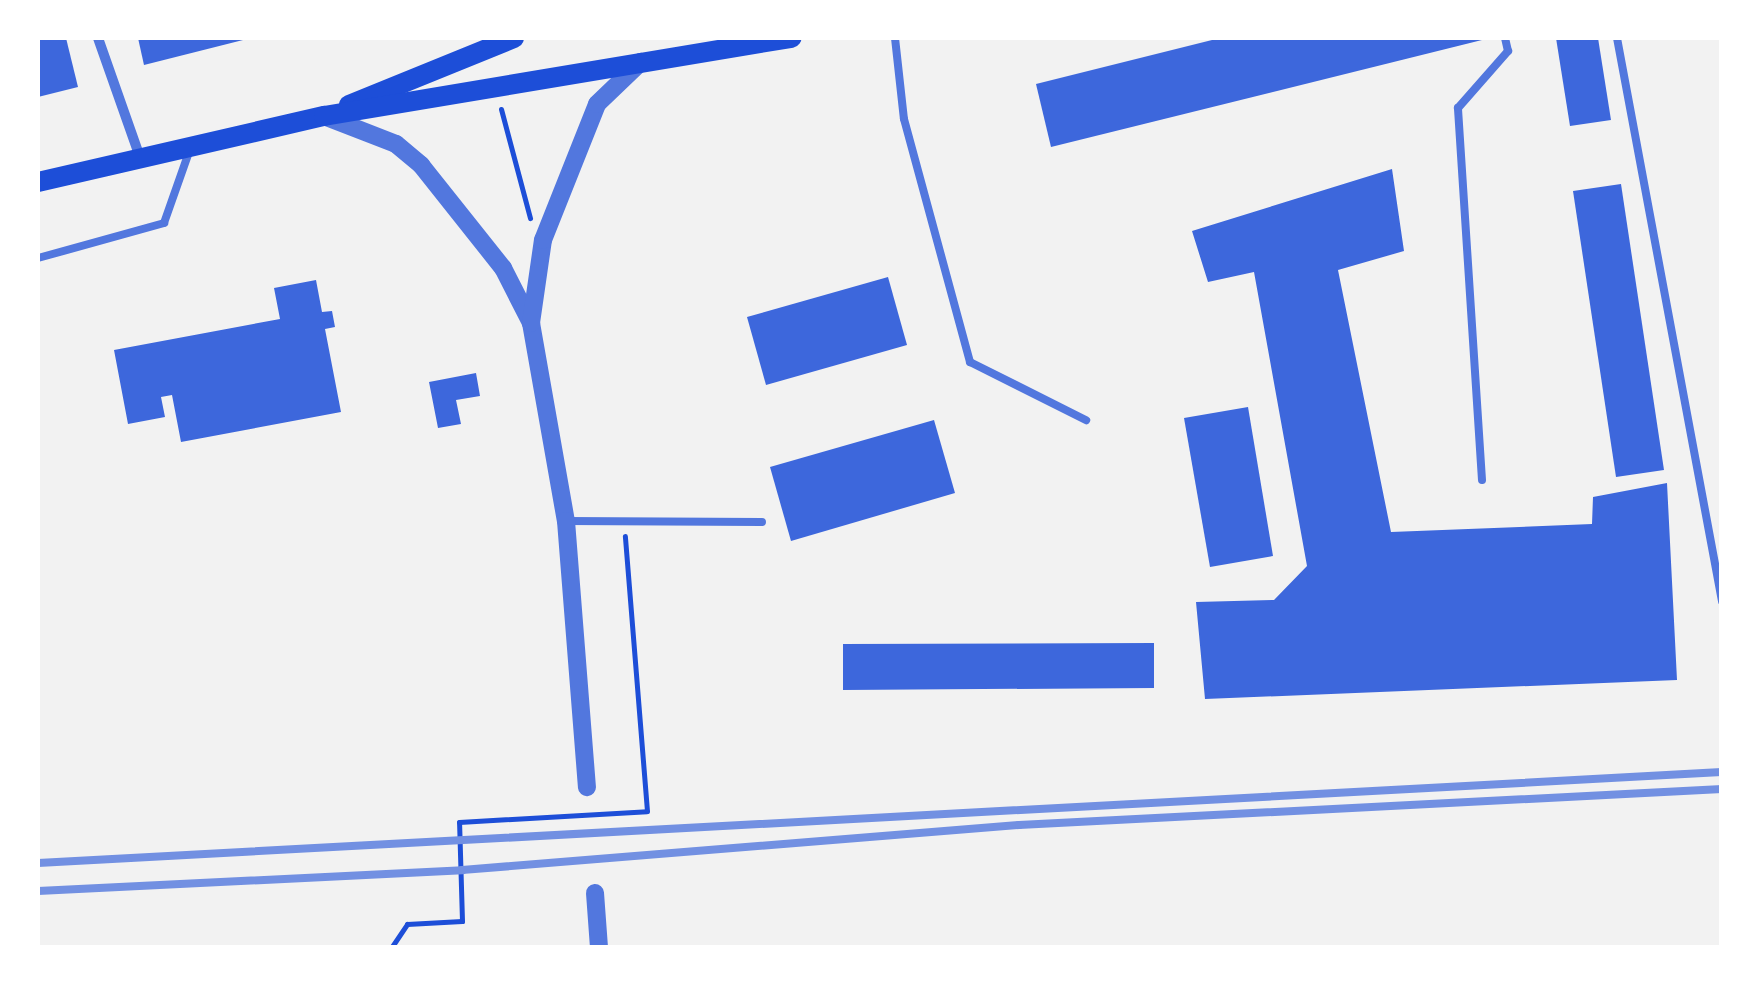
<!DOCTYPE html>
<html>
<head>
<meta charset="utf-8">
<style>
  body { margin:0 }
  #map { position:relative; width:1759px; height:985px; overflow:hidden; background:#f2f2f2; font-family:"Work Sans",sans-serif }
  div>[style] { position:absolute }
  .building>* { inset:0; background:#3d67dc }
  .path>* { height:5px; margin:-2.5px; padding:0 2.5px; transform-origin:2.5px; border-radius:2.5px; background:#1d4ed8 }
  .service>* { height:8px; margin:-4px; padding:0 4px; transform-origin:4px; border-radius:4px; background:#5277de }
  .minor>* { height:10px; margin:-5px; padding:0 5px; transform-origin:5px; border-radius:5px; background:#5277de }
  .tertiary>* { height:18px; margin:-9px; padding:0 9px; transform-origin:9px; border-radius:9px; background:#5277de }
  .secondary>* { height:20px; margin:-10px; padding:0 10px; transform-origin:10px; border-radius:10px; background:#1d4ed8 }
  .rail>* { height:8px; margin:-4px; padding:0 4px; transform-origin:4px; border-radius:4px; background:#7290e2 }
  span { translate:-50% -50%; white-space:nowrap; text-align:center; line-height:1.15; -webkit-text-stroke:8px #fff; paint-order:stroke }
  .frame { position:absolute; inset:0; border:40px solid #fff; pointer-events:none }
</style>
</head>
<body>
<div id="map">
  <div class="building">
    <i style="clip-path:polygon(38px 38px,66px 38px,78px 87px,38px 97px)"></i>
    <i style="clip-path:polygon(138px 38px,247px 38px,247px 39px,144px 65px)"></i>
    <i style="clip-path:polygon(1220px 38px,1486px 38px,1486px 39px,1051px 147px,1036px 84px)"></i>
    <i style="clip-path:polygon(1556px 38px,1598px 38px,1611px 120px,1570px 126px)"></i>
    <i style="clip-path:polygon(1392px 169px,1404px 251px,1338px 270px,1391px 532px,1592px 524px,1593px 497px,1667px 483px,1677px 680px,1205px 699px,1196px 602px,1274px 600px,1307px 566px,1254px 272px,1208px 282px,1192px 231px)"></i>
    <i style="clip-path:polygon(1621px 184px,1664px 470px,1616px 477px,1573px 191px)"></i>
    <i style="clip-path:polygon(888px 277px,907px 345px,766px 385px,747px 317px)"></i>
    <i style="clip-path:polygon(316px 280px,322px 312px,332px 311px,335px 327px,325px 329px,341px 412px,181px 442px,172px 395px,161px 397px,165px 417px,128px 424px,114px 350px,280px 319px,274px 288px)"></i>
    <i style="clip-path:polygon(476px 373px,480px 396px,456px 400px,461px 424px,438px 428px,429px 382px)"></i>
    <i style="clip-path:polygon(1248px 407px,1273px 556px,1210px 567px,1184px 418px)"></i>
    <i style="clip-path:polygon(934px 420px,955px 493px,791px 541px,770px 467px)"></i>
    <i style="clip-path:polygon(1154px 643px,1154px 688px,843px 690px,843px 644px)"></i>
  </div>
  <div class="path">
    <i style="left:501px;top:109px;width:113px;rotate:75.1deg"></i>
    <i style="left:391px;top:948px;width:29px;rotate:-56deg"></i>
    <i style="left:407px;top:924px;width:55px;rotate:-3.1deg"></i>
    <i style="left:462px;top:921px;width:99px;rotate:-91.7deg"></i>
    <i style="left:459px;top:822px;width:188px;rotate:-3.3deg"></i>
    <i style="left:647px;top:811px;width:276px;rotate:-94.6deg"></i>
  </div>
  <div class="service">
    <i style="left:895px;top:38px;width:81px;rotate:83.7deg"></i>
    <i style="left:904px;top:119px;width:252px;rotate:74.8deg"></i>
    <i style="left:970px;top:362px;width:130px;rotate:26.6deg"></i>
    <i style="left:1617px;top:38px;width:573px;rotate:79.44deg"></i>
    <i style="left:38px;top:258px;width:131px;rotate:-15.5deg"></i>
    <i style="left:164px;top:223px;width:78px;rotate:-70.6deg"></i>
    <i style="left:1482px;top:480px;width:373px;rotate:-93.7deg"></i>
    <i style="left:1458px;top:108px;width:76px;rotate:-48.7deg"></i>
    <i style="left:1508px;top:51px;width:13px;rotate:-103deg"></i>
    <i style="left:566px;top:521px;width:196px;rotate:0.3deg"></i>
  </div>
  <div class="minor">
    <i style="left:98px;top:38px;width:126px;rotate:70.6deg"></i>
  </div>
  <div class="tertiary">
    <i style="left:324px;top:116px;width:77px;rotate:21.3deg"></i>
    <i style="left:396px;top:144px;width:33px;rotate:40deg"></i>
    <i style="left:421px;top:165px;width:132px;rotate:51.5deg"></i>
    <i style="left:503px;top:268px;width:62px;rotate:63deg"></i>
    <i style="left:531px;top:323px;width:201px;rotate:80deg"></i>
    <i style="left:566px;top:521px;width:267px;rotate:85.5deg"></i>
    <i style="left:531px;top:323px;width:84px;rotate:-81.8deg"></i>
    <i style="left:543px;top:240px;width:146px;rotate:-68.3deg"></i>
    <i style="left:597px;top:104px;width:61px;rotate:-43.7deg"></i>
    <i style="left:595px;top:893px;width:55px;rotate:85.8deg"></i>
  </div>
  <div class="secondary">
    <i style="left:349px;top:105px;width:178px;rotate:-22.1deg"></i>
    <i style="left:38px;top:182px;width:294px;rotate:-13deg"></i>
    <i style="left:324px;top:116px;width:474px;rotate:-9.5deg"></i>
  </div>
  <div class="rail">
    <i style="left:38px;top:863px;width:1686px;rotate:-3.09deg"></i>
    <i style="left:38px;top:891px;width:425px;rotate:-2.8deg"></i>
    <i style="left:462px;top:870px;width:559px;rotate:-4.62deg"></i>
    <i style="left:1019px;top:825px;width:704px;rotate:-2.93deg"></i>
  </div>
  <div class="frame"></div>
</div>
</body>
</html>
